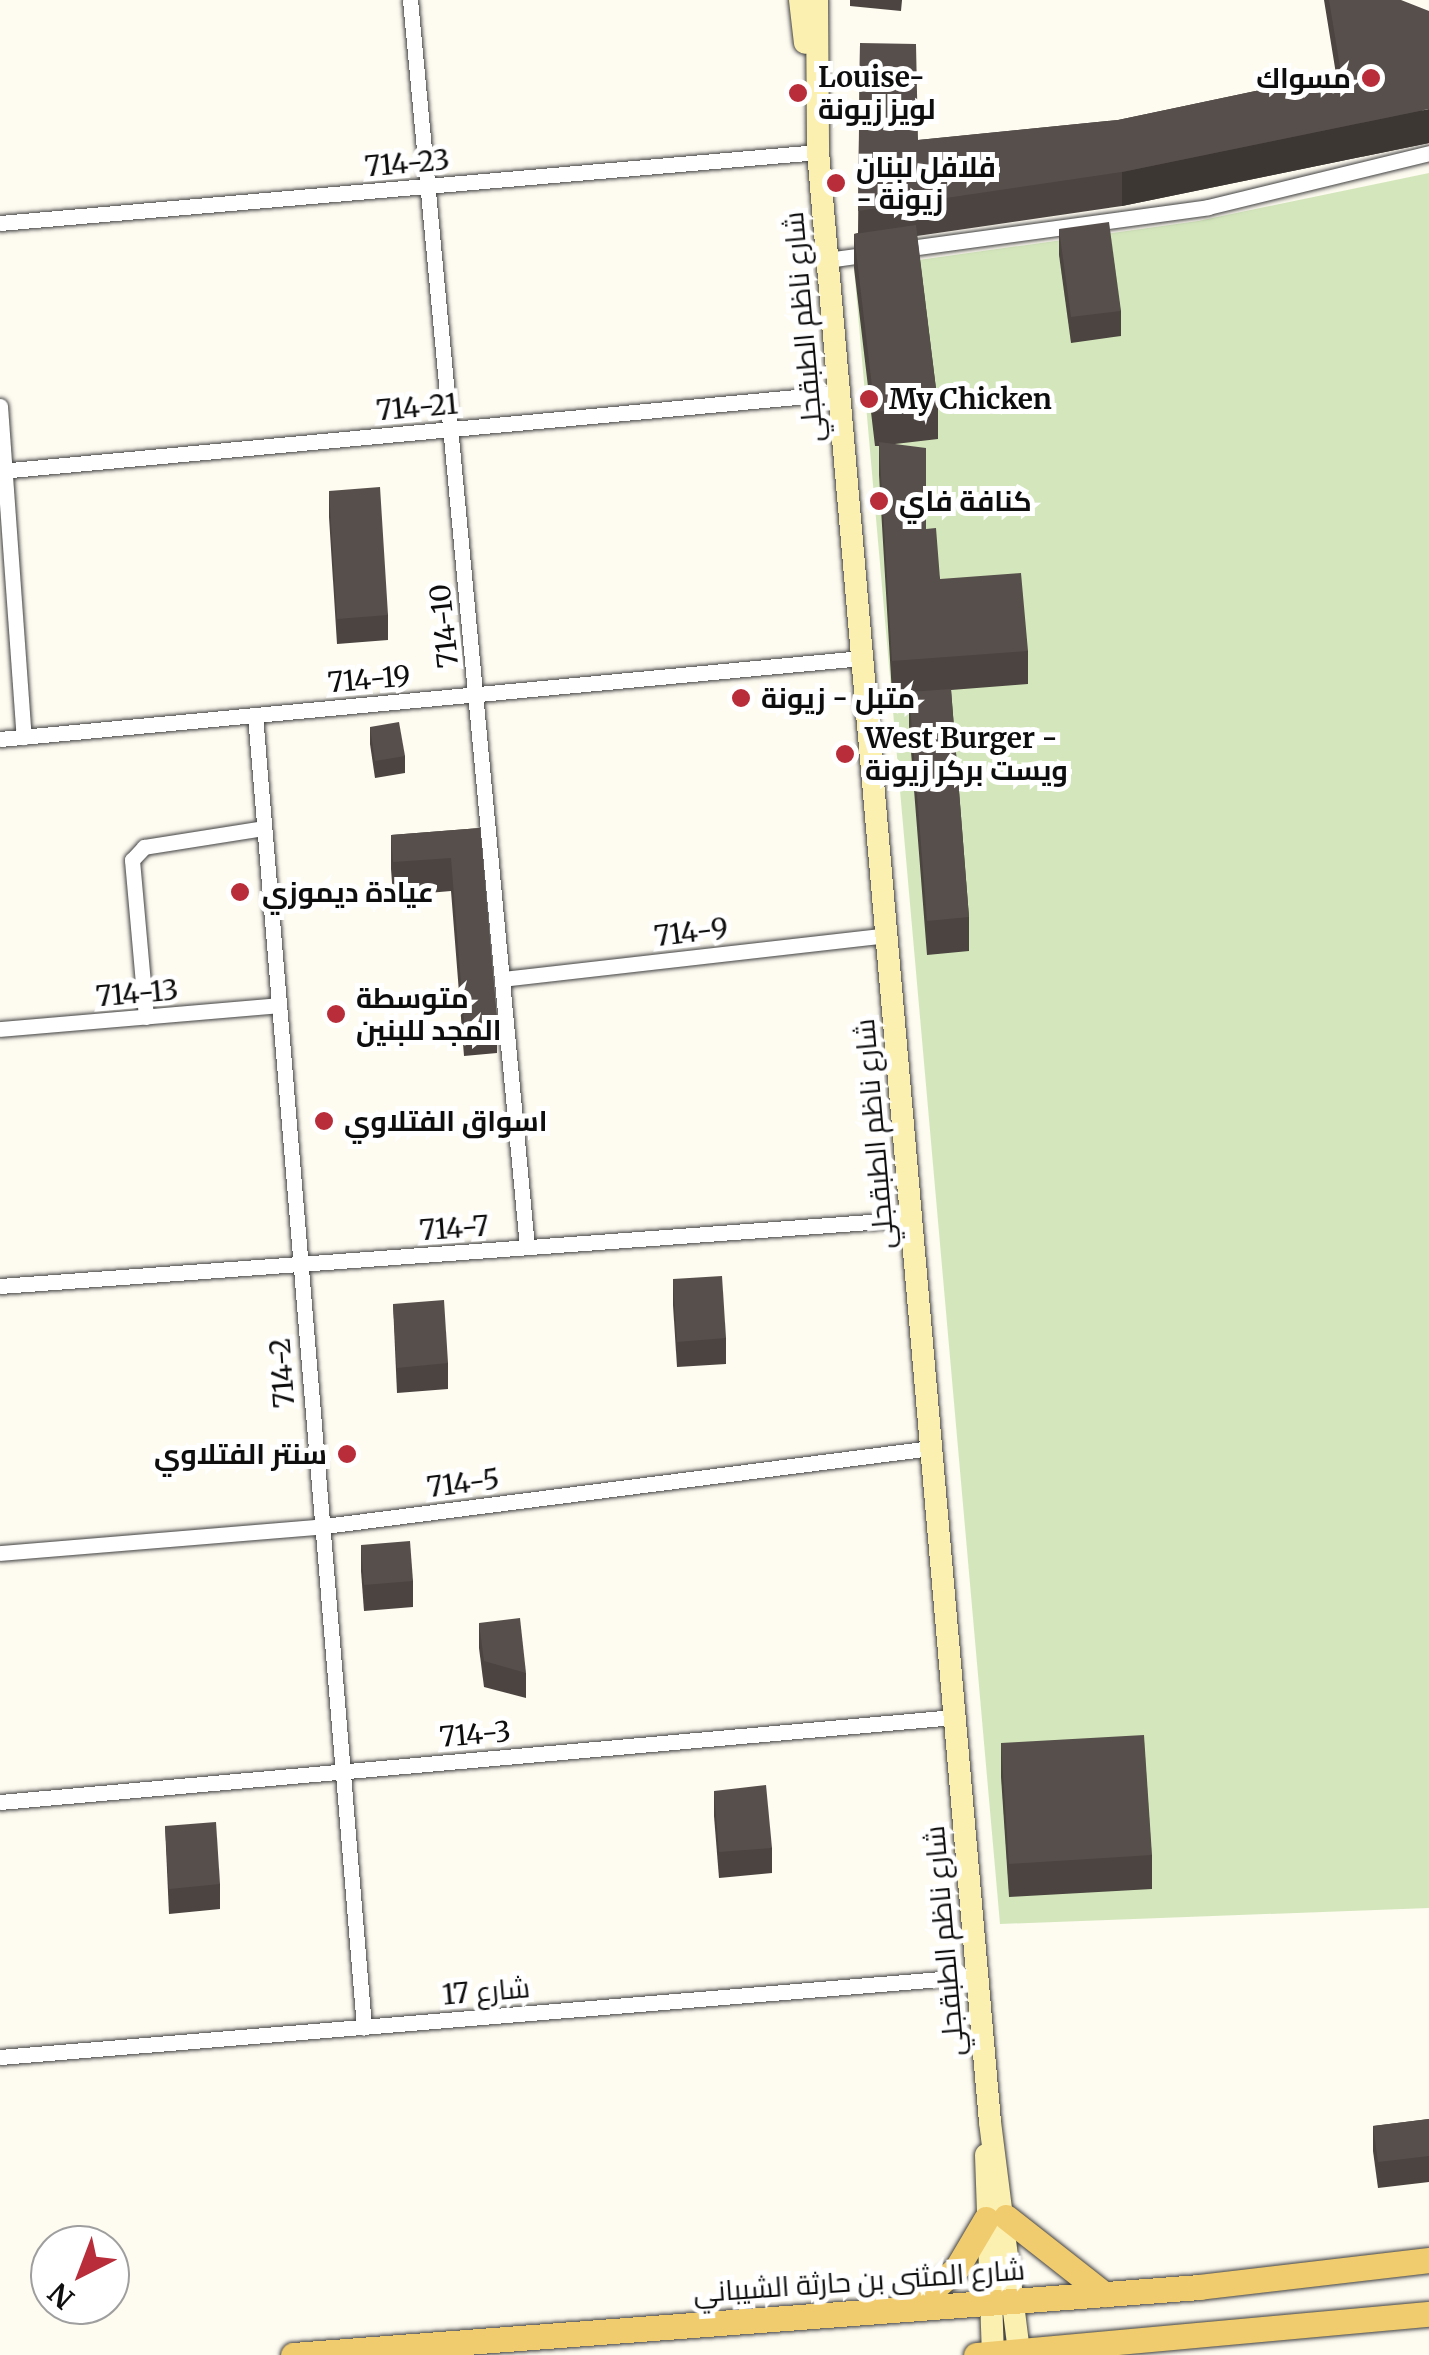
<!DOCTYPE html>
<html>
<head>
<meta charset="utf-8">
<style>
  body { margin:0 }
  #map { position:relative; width:1429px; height:2355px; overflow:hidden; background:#fefbf1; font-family:Merriweather,Cairo,serif }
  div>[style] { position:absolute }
  .green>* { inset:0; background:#d4e7bc }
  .roads { filter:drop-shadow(0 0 2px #414141) drop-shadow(0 0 2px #414141) }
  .minor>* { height:15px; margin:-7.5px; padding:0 7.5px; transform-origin:7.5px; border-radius:7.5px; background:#fff }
  .secondary>* { height:22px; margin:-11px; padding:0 11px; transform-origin:11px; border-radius:11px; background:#fbf0af }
  .primary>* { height:25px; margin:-12.5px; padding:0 12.5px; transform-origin:12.5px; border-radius:12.5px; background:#f1cc6e }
  .wall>* { inset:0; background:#4b4440 }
  .shaded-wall>* { inset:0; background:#3d3734 }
  .building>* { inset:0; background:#574f4b }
  .dots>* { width:28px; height:28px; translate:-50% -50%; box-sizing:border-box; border:5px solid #fff; border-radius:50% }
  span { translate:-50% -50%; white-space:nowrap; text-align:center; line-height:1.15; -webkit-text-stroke:10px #fff; paint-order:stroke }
  .poi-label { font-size:28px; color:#0e0e0e; font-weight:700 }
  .left { translate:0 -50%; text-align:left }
  .right { translate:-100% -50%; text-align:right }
  .street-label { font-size:28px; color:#0e0e0e }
  .north { position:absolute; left:30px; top:2225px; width:100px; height:100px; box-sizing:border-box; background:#fff; border:2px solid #9f9f9f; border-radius:50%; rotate:222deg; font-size:28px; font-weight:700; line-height:40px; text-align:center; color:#0e0e0e }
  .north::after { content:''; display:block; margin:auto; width:35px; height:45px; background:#b82d39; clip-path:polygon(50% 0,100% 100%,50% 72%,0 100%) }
</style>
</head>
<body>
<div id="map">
  <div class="green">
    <i style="clip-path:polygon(1429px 173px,1429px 1908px,1000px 1924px,854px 269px,1198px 221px)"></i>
  </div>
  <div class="roads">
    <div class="minor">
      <i style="left:410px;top:0;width:1252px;rotate:84.64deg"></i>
      <i style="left:0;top:223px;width:821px;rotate:-4.96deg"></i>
      <i style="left:903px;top:249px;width:308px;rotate:-7.8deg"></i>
      <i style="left:1208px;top:207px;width:228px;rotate:-13.7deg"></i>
      <i style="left:827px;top:260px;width:43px;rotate:-7.9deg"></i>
      <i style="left:0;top:406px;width:332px;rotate:85.9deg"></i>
      <i style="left:0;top:471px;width:843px;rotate:-5.31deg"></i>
      <i style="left:255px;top:715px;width:1317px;rotate:85.25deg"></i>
      <i style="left:0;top:739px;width:866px;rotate:-5.37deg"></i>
      <i style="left:502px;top:979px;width:387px;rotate:-6.5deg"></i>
      <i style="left:146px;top:1017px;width:158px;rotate:-95.1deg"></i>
      <i style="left:132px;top:860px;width:18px;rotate:-47deg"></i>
      <i style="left:144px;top:847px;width:121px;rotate:-9deg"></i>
      <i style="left:0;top:1029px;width:280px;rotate:-4.9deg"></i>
      <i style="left:0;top:1286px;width:913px;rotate:-4.21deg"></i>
      <i style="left:0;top:1553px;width:318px;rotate:-4.7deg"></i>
      <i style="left:317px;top:1527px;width:619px;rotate:-7.33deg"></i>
      <i style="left:0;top:1802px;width:958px;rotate:-5.09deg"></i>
      <i style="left:0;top:2057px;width:980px;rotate:-4.74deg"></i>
    </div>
    <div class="secondary">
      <i style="left:800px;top:0;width:43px;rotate:83.4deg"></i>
      <i style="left:817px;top:0;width:152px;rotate:89.6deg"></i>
      <i style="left:818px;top:152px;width:1977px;rotate:85.01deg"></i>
      <i style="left:990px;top:2122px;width:231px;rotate:82.8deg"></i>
      <i style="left:986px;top:2155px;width:199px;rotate:88deg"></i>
    </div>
    <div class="primary">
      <i style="left:1006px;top:2217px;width:125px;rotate:38.2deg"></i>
      <i style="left:913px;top:2307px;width:59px;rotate:-41.6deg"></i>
      <i style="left:957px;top:2268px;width:57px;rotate:-59.4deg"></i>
      <i style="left:293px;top:2355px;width:909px;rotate:-4.29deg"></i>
      <i style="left:1199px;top:2287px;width:232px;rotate:-6.7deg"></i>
      <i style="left:976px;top:2355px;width:455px;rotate:-5.2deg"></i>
    </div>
  </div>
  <div class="wall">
    <i style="clip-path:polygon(850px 0,902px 0,901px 11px,850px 6px)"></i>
    <i style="clip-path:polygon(1324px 0,1401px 0,1429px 143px,1122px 206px,917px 236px,938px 405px,938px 439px,895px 444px,926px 529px,940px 579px,1028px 651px,1028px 684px,951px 690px,969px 917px,969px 951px,927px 955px,909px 726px,909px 693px,892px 694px,879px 475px,879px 446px,875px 446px,854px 268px,854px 234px,858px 233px,860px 43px,918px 140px,1118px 120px,1336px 74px)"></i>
    <i style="clip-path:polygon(1059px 229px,1121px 311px,1121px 336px,1071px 343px,1059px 255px)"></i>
    <i style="clip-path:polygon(329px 491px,388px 615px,388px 640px,337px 644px,329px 517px)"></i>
    <i style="clip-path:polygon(370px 727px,405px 756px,405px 773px,375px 778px,370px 744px)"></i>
    <i style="clip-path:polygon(480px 828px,497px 1020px,497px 1053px,464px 1056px,451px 891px,393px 896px,391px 869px,391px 835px)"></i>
    <i style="clip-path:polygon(673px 1279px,726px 1338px,726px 1364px,677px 1367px,673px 1305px)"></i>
    <i style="clip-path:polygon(393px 1304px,448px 1363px,448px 1389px,397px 1393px)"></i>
    <i style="clip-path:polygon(361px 1545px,413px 1581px,413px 1607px,364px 1611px,361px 1571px)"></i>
    <i style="clip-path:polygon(479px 1623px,526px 1673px,526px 1698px,484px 1687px,479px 1648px)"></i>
    <i style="clip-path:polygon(1001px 1743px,1152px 1855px,1152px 1889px,1009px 1897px,1001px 1777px)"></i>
    <i style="clip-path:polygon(714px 1791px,772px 1848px,772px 1873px,719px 1878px,714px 1816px)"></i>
    <i style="clip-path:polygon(165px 1826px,220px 1884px,220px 1909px,169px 1914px)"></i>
    <i style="clip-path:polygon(1429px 2119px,1429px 2182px,1378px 2188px,1373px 2151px,1373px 2126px)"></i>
  </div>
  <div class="shaded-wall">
    <i style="clip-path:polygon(1429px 109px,1429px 143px,1122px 206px,1122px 172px)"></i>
  </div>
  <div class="building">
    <i style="clip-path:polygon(1329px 0,1401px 0,1429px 11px,1429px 109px,1122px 172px,858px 211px,860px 43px,916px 44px,918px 140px,1118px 120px,1341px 73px)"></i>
    <i style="clip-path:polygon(1109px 222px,1121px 311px,1071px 317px,1059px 229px)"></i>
    <i style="clip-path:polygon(916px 225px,938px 405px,875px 412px,854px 234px)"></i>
    <i style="clip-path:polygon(879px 442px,926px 448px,926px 529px,936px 528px,940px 579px,1021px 573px,1028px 651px,892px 661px)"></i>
    <i style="clip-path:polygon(380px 487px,388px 615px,337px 619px,329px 491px)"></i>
    <i style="clip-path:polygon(951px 689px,969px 917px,927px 921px,909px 692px)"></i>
    <i style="clip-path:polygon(399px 722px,405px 756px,375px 761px,370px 727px)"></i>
    <i style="clip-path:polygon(480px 828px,497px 1020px,464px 1022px,451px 858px,393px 862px,391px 835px)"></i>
    <i style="clip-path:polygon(722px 1276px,726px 1338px,677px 1342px,673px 1279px)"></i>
    <i style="clip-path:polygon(444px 1300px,448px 1363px,397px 1368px,393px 1304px)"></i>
    <i style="clip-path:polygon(410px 1541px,413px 1581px,364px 1585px,361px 1545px)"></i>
    <i style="clip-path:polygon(520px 1618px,526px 1673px,484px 1661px,479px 1623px)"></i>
    <i style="clip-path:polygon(1144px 1735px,1152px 1855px,1009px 1864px,1001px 1743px)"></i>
    <i style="clip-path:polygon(766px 1785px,772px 1848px,719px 1852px,714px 1791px)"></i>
    <i style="clip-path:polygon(216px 1822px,220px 1884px,169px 1889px,165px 1826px)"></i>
    <i style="clip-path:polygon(1429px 2119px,1429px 2156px,1378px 2162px,1373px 2126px)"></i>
  </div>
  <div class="dots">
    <i style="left:1371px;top:78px;background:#b82d39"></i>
    <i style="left:798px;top:93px;background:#b82d39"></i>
    <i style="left:836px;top:183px;background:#b82d39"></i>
    <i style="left:869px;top:399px;background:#b82d39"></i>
    <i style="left:879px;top:501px;background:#b82d39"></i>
    <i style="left:741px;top:698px;background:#b82d39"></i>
    <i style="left:845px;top:754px;background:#b82d39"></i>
    <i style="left:240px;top:892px;background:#b82d39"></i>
    <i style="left:336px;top:1014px;background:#b82d39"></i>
    <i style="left:324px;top:1121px;background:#b82d39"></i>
    <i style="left:347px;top:1454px;background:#b82d39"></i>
  </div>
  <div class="poi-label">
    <span class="left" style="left:818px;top:93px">Louise-<br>لويز زيونة</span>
    <span class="right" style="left:1351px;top:78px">مسواك</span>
    <span class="left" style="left:856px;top:183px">فلافل لبنان<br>- زيونة</span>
    <span class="left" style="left:889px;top:399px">My Chicken</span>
    <span class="left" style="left:899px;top:501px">كنافة فاي</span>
    <span class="left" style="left:761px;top:698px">متبل - زيونة</span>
    <span class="left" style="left:865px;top:754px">West Burger -<br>ويست بركر زيونة</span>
    <span class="left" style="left:262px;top:892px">عيادة ديموزي</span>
    <span class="left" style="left:356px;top:1014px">متوسطة<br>المجد للبنين</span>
    <span class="left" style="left:344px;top:1121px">اسواق الفتلاوي</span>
    <span class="right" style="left:327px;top:1454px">سنتر الفتلاوي</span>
  </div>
  <div class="street-label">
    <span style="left:407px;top:163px;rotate:-5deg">714-23</span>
    <span style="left:803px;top:327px;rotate:-95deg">شارع ناظم الطبقجلي</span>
    <span style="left:417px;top:407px;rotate:-5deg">714-21</span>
    <span style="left:444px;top:626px;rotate:-96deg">714-10</span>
    <span style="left:369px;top:679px;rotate:-5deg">714-19</span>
    <span style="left:691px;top:932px;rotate:-7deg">714-9</span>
    <span style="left:137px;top:993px;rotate:-5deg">714-13</span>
    <span style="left:874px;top:1134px;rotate:-95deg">شارع ناظم الطبقجلي</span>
    <span style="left:454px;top:1228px;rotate:-4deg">714-7</span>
    <span style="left:282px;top:1373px;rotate:-94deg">714-2</span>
    <span style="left:463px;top:1483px;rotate:-7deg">714-5</span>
    <span style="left:475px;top:1734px;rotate:-5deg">714-3</span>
    <span style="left:944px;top:1941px;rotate:-95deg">شارع ناظم الطبقجلي</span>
    <span style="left:486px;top:1991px;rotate:-5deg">شارع 17</span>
    <span style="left:859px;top:2281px;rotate:-4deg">شارع المثنى بن حارثة الشيباني</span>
  </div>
  <div class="north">N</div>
</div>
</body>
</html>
